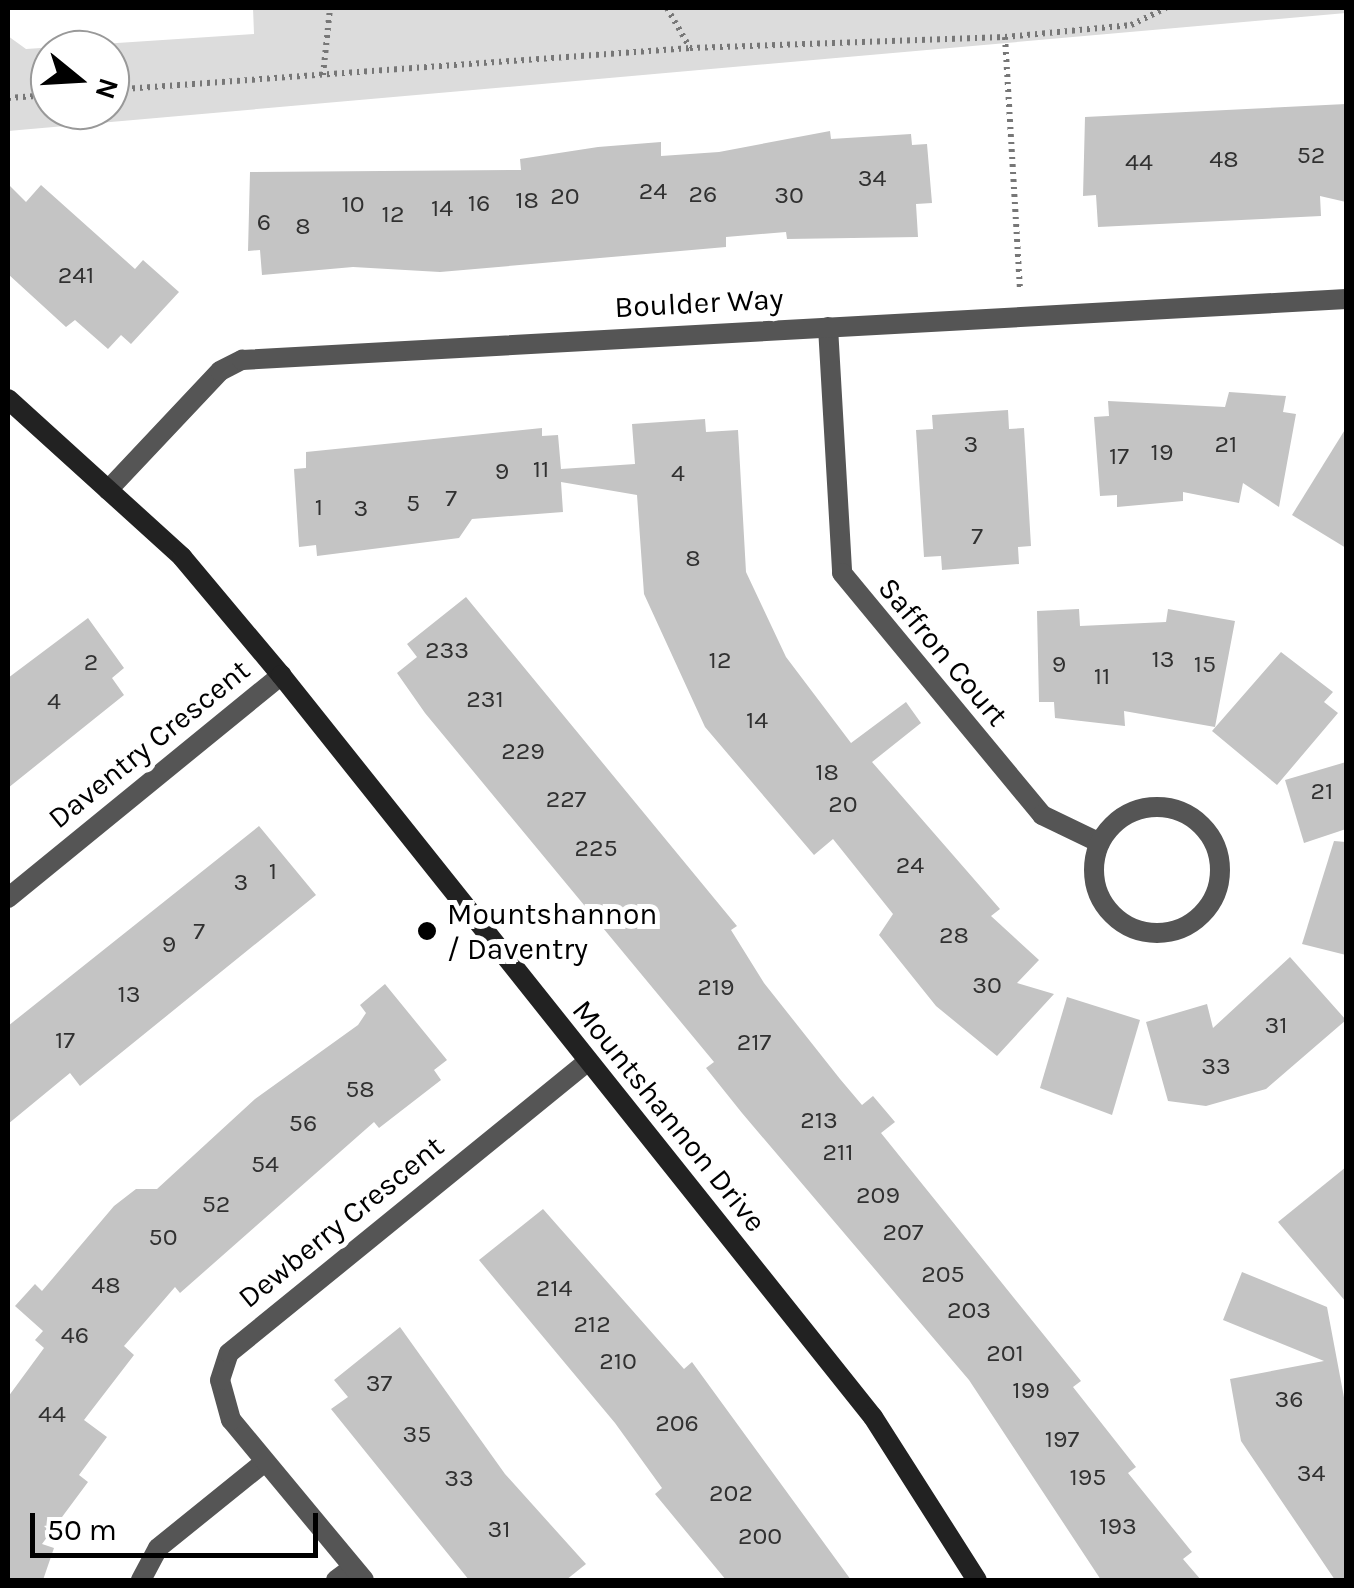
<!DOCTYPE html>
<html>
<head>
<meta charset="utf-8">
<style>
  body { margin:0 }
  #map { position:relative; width:1354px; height:1588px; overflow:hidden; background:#fff; font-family:Karla,sans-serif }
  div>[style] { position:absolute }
  .green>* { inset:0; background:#dcdcdc }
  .building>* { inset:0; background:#c4c4c4 }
  .path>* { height:6px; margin-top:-3px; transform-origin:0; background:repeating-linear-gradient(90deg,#777 0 2.5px,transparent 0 7.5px) }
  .street>* { height:20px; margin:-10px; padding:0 10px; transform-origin:10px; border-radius:10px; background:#555 }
  .street>.ring { margin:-10px; padding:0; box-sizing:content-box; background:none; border:20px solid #555; border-radius:50% }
  .secondary>* { height:20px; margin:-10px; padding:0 10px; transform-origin:10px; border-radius:10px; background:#222 }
  .dots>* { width:28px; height:28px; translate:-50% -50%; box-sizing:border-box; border:5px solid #fff; border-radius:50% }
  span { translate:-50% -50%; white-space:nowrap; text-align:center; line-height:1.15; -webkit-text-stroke:10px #fff; paint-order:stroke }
  .number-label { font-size:25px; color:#313131 }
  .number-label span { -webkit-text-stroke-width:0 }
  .street-label { font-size:30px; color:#000 }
  .poi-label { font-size:30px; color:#000 }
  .left { translate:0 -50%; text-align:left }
  .frame { position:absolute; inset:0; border:10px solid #000; pointer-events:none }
  .north { position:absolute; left:30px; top:30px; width:100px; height:100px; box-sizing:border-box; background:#fff; border:2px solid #999; border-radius:50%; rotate:108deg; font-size:28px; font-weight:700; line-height:40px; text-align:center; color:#000 }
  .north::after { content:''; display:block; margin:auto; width:35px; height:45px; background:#000; clip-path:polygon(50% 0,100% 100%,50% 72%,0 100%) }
  .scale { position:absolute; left:30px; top:1513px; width:288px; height:45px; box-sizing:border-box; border:5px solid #000; border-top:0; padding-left:12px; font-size:30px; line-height:35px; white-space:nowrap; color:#000; -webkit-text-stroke:8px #fff; paint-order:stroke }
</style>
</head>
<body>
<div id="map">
  <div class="green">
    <i style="clip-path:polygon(evenodd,253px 8px,1346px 8px,1346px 13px,8px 131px,8px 36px,26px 49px,254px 34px,253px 8px,50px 50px,110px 50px,110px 110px,50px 110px,50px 50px)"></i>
  </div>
  <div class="building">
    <i style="clip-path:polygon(1346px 104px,1346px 202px,1320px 196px,1321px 216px,1098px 227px,1096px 195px,1083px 196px,1085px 117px)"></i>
    <i style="clip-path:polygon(830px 131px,831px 139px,911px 134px,912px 145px,927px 144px,932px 203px,916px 204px,918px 237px,787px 239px,786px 232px,726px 237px,726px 247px,440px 272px,353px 267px,262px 275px,260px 250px,248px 251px,250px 172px,521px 170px,520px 159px,598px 147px,661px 142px,661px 156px,719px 152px)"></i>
    <i style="clip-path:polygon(8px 184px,26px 202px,41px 185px,135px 269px,143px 260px,179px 292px,131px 344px,121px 335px,108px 349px,75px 320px,66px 327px,8px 274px)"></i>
    <i style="clip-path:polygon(1229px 392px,1286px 396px,1283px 412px,1296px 414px,1279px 507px,1243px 483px,1239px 503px,1183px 492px,1183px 501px,1117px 507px,1117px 495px,1100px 496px,1094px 417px,1109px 416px,1108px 401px,1225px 407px)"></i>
    <i style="clip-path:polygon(1008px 410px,1009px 429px,1024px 428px,1031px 546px,1018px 547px,1019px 564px,942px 570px,941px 556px,924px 557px,916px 430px,933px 429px,932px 415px)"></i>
    <i style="clip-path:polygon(705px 419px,706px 432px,738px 430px,746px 572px,786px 657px,851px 743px,906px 702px,921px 723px,872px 762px,1000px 909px,991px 916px,1039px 960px,1017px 983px,1054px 994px,997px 1056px,936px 1006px,879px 935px,893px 914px,833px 839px,814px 855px,705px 727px,644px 594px,637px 495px,561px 482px,563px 512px,472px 519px,459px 538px,317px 556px,316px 545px,299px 547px,294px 469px,306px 468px,306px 452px,542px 428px,542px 436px,558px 435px,561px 469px,635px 464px,632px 424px)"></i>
    <i style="clip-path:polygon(1346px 428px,1346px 548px,1292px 515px)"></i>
    <i style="clip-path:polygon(466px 597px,737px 926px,731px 930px,764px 983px,840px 1079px,862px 1105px,873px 1096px,895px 1122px,881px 1133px,1081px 1381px,1073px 1387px,1136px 1467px,1128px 1473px,1192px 1552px,1183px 1559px,1201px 1580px,1101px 1580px,969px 1380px,742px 1113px,706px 1068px,714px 1062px,425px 713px,397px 673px,417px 657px,407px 644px)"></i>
    <i style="clip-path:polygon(1079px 609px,1080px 626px,1166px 622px,1168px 609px,1235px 621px,1215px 727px,1124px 711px,1125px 726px,1055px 718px,1054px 702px,1039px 702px,1037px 611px)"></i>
    <i style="clip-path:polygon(88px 618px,124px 668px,112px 678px,124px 695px,8px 788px,8px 678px)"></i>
    <i style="clip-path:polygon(1281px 652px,1333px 692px,1324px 702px,1338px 713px,1277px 785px,1212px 731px)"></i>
    <i style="clip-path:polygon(1346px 762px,1346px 829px,1304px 843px,1285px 780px)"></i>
    <i style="clip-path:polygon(259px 826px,316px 895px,80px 1086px,70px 1073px,8px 1124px,8px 1026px)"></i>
    <i style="clip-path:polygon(1334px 841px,1346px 842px,1346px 955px,1302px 944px)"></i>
    <i style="clip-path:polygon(1290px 957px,1346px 1020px,1266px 1089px,1206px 1106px,1168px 1101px,1146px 1022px,1207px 1004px,1213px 1028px)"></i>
    <i style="clip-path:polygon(385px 984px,447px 1060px,434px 1070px,441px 1080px,379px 1128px,374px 1122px,180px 1293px,175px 1287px,124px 1346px,134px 1355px,84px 1420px,107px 1437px,79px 1475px,88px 1482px,42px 1544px,54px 1548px,43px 1580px,8px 1580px,8px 1397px,44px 1348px,35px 1340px,43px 1331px,15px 1306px,35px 1284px,42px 1291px,114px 1206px,136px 1189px,157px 1189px,255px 1099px,358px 1025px,366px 1013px,360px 1005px)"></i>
    <i style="clip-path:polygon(1067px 997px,1140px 1020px,1112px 1115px,1040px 1088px)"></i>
    <i style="clip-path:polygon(1346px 1167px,1346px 1302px,1278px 1222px)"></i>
    <i style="clip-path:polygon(543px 1209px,684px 1369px,692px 1362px,851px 1580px,726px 1580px,655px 1494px,662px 1488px,615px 1423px,479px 1260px)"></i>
    <i style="clip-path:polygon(1242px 1272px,1327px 1307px,1346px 1408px,1346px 1580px,1335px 1580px,1241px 1441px,1230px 1379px,1324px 1361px,1223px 1320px)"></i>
    <i style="clip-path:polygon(400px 1327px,505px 1474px,586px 1564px,566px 1580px,469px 1580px,331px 1409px,348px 1397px,334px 1380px)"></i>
  </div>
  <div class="path">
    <i style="left:667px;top:8px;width:46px;rotate:60.1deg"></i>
    <i style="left:1005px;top:37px;width:253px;rotate:86.6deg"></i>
    <i style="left:323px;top:75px;width:67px;rotate:-84deg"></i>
    <i style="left:110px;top:90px;width:582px;rotate:-4.14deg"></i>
    <i style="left:690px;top:48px;width:315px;rotate:-2deg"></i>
    <i style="left:1005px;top:37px;width:127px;rotate:-5.4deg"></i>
    <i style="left:1131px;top:25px;width:39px;rotate:-26deg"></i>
    <i style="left:8px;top:98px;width:42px;rotate:-4.1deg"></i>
  </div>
  <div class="street">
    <i style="left:828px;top:327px;width:246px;rotate:86.7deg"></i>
    <i style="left:842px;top:573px;width:314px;rotate:50.4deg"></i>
    <i style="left:1042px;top:815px;width:64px;rotate:25.8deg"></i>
    <i style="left:108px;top:490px;width:163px;rotate:-46.7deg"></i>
    <i style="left:220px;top:371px;width:25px;rotate:-27deg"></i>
    <i style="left:242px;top:360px;width:1106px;rotate:-3.16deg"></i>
    <i class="ring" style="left:1094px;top:807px;width:106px;height:106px"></i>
    <i style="left:8px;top:898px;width:353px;rotate:-39.2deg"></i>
    <i style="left:141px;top:1580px;width:36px;rotate:-62deg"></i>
    <i style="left:158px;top:1548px;width:134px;rotate:-38.9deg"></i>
    <i style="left:336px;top:1580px;width:21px;rotate:-37deg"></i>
    <i style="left:364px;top:1580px;width:208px;rotate:-129.7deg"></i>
    <i style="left:231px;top:1420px;width:41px;rotate:-105.4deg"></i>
    <i style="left:220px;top:1380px;width:28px;rotate:-72deg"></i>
    <i style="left:229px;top:1353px;width:461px;rotate:-39.1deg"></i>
  </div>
  <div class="secondary">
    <i style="left:8px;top:399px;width:235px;rotate:42.2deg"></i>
    <i style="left:182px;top:557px;width:154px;rotate:50deg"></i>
    <i style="left:281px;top:675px;width:949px;rotate:51.42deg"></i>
    <i style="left:873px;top:1417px;width:193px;rotate:57.5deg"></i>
  </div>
  <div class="dots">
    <i style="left:427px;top:931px;background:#000"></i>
  </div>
  <div class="number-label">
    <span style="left:1311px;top:155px">52</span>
    <span style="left:1224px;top:159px">48</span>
    <span style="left:1139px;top:162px">44</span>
    <span style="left:872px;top:178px">34</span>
    <span style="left:653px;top:191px">24</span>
    <span style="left:703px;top:194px">26</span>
    <span style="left:789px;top:195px">30</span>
    <span style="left:565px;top:196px">20</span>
    <span style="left:527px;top:200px">18</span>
    <span style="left:479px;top:203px">16</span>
    <span style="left:353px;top:204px">10</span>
    <span style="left:442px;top:208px">14</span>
    <span style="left:393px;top:214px">12</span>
    <span style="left:264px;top:222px">6</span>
    <span style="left:303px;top:226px">8</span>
    <span style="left:76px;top:275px">241</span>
    <span style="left:971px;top:444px">3</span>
    <span style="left:1226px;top:444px">21</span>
    <span style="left:1162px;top:452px">19</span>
    <span style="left:1119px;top:456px">17</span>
    <span style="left:541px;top:469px">11</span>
    <span style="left:502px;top:471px">9</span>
    <span style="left:678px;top:473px">4</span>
    <span style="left:451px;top:498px">7</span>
    <span style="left:413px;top:503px">5</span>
    <span style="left:319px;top:507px">1</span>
    <span style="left:361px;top:508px">3</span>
    <span style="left:977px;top:536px">7</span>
    <span style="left:693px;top:558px">8</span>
    <span style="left:447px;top:650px">233</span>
    <span style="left:1163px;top:659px">13</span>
    <span style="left:720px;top:660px">12</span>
    <span style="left:91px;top:662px">2</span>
    <span style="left:1059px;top:664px">9</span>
    <span style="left:1205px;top:664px">15</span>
    <span style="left:1102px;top:676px">11</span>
    <span style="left:485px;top:699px">231</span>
    <span style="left:54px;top:701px">4</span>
    <span style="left:757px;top:720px">14</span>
    <span style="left:523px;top:751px">229</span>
    <span style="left:827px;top:772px">18</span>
    <span style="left:1322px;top:791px">21</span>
    <span style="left:566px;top:799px">227</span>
    <span style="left:843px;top:804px">20</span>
    <span style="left:596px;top:848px">225</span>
    <span style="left:910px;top:865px">24</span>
    <span style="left:273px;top:871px">1</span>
    <span style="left:241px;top:882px">3</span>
    <span style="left:199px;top:931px">7</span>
    <span style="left:954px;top:935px">28</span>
    <span style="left:169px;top:944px">9</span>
    <span style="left:987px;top:985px">30</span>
    <span style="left:716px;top:987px">219</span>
    <span style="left:129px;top:994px">13</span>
    <span style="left:1276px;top:1025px">31</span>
    <span style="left:65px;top:1040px">17</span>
    <span style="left:754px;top:1042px">217</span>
    <span style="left:1216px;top:1066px">33</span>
    <span style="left:360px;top:1089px">58</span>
    <span style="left:819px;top:1120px">213</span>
    <span style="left:303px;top:1123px">56</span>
    <span style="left:838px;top:1152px">211</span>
    <span style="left:265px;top:1164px">54</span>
    <span style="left:878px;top:1195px">209</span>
    <span style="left:216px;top:1204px">52</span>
    <span style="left:903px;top:1232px">207</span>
    <span style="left:163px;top:1237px">50</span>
    <span style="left:943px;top:1274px">205</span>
    <span style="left:106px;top:1285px">48</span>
    <span style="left:554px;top:1288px">214</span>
    <span style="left:969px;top:1310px">203</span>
    <span style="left:592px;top:1324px">212</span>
    <span style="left:75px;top:1335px">46</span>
    <span style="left:1005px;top:1353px">201</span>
    <span style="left:618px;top:1361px">210</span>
    <span style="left:379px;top:1383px">37</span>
    <span style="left:1031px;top:1390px">199</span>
    <span style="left:1289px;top:1399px">36</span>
    <span style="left:52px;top:1414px">44</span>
    <span style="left:677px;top:1423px">206</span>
    <span style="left:417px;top:1434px">35</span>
    <span style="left:1062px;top:1439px">197</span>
    <span style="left:1311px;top:1473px">34</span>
    <span style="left:1088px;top:1477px">195</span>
    <span style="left:459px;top:1478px">33</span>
    <span style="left:731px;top:1493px">202</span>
    <span style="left:1118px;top:1526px">193</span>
    <span style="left:499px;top:1529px">31</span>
    <span style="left:760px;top:1536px">200</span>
  </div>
  <div class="street-label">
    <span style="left:699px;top:303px;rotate:-3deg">Boulder Way</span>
    <span style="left:943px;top:652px;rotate:50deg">Saffron Court</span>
    <span style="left:149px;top:744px;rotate:-39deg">Daventry Crescent</span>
    <span style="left:669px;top:1116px;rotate:51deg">Mountshannon Drive</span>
    <span style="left:341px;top:1222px;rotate:-39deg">Dewberry Crescent</span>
  </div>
  <div class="poi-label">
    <span class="left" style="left:447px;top:931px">Mountshannon<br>/ Daventry</span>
  </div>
  <div class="frame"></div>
  <div class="north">N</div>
  <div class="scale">50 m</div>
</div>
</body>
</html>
